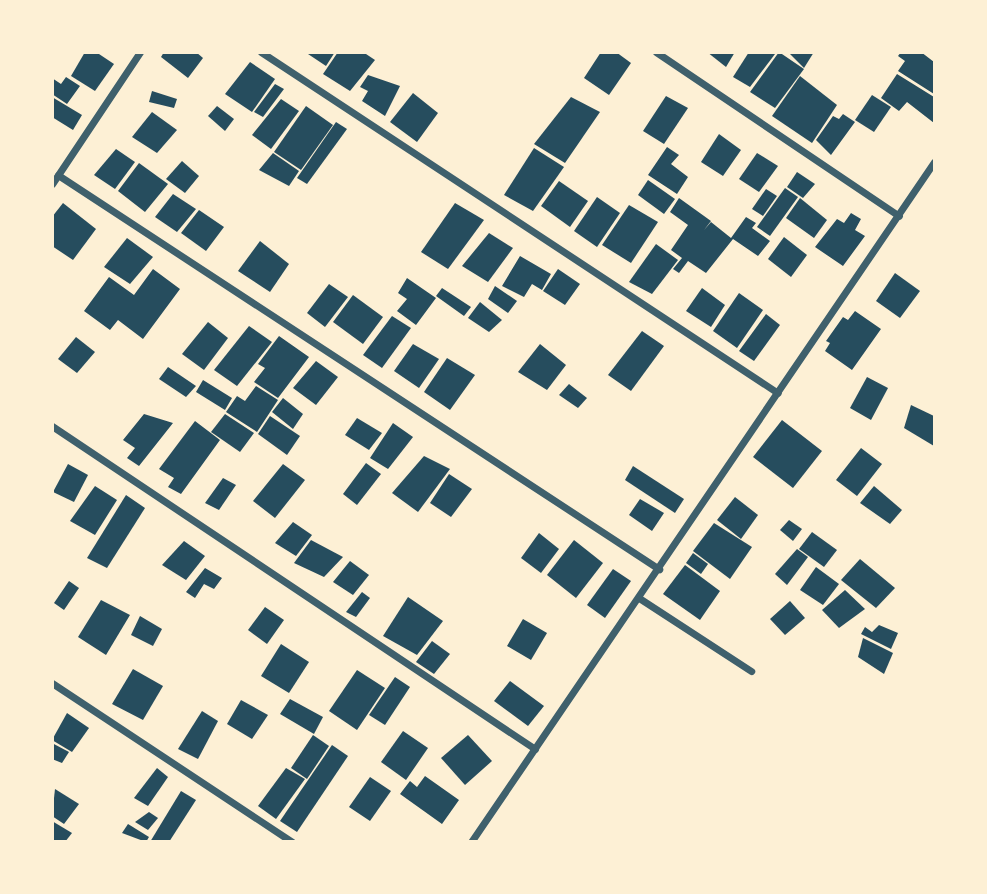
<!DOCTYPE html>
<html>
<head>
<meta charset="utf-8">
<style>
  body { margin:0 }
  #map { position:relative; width:987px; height:894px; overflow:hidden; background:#fdf0d5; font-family:"Zilla Slab",serif }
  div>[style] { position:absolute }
  .building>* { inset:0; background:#264d5e }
  .minor>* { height:7px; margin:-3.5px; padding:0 3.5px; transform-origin:3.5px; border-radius:3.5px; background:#3f606c }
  span { translate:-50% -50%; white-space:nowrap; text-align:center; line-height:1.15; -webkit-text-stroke:7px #fdf0d5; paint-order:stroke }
  .frame { position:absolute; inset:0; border:54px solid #fdf0d5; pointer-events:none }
</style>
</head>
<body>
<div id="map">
  <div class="building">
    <i style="clip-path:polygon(85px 52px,96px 52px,114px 64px,95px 91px,71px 76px)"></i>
    <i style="clip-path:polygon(164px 52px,196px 52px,203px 58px,188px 78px,161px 57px)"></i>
    <i style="clip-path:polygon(305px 52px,335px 52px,326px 66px)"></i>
    <i style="clip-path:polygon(338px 52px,363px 52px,375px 60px,350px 91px,323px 74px)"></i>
    <i style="clip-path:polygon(601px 52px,616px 52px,631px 63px,609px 95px,584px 78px)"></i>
    <i style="clip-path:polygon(707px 52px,735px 52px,726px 67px)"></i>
    <i style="clip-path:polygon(749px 52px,775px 54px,750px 87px,733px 77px)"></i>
    <i style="clip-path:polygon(779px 52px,804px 69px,775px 108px,750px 92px)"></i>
    <i style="clip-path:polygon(788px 52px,814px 52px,804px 68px)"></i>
    <i style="clip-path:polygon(901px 52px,921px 52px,934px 62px,934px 94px,898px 71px,905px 61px,898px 56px)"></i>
    <i style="clip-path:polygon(250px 62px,275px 79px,252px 112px,225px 94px)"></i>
    <i style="clip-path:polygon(897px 74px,934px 97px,934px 123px,907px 102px,899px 111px,881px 98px)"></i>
    <i style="clip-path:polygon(368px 75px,400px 86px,385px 116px,362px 101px,368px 91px,360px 87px)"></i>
    <i style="clip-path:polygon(800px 76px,837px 105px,812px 143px,772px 116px)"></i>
    <i style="clip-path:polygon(66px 77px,80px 86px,67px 104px,52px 94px,52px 78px,61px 84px)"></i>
    <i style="clip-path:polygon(275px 84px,284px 89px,263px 117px,254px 112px)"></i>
    <i style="clip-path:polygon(152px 91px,177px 99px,174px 108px,149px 102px)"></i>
    <i style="clip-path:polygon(413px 93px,438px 113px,417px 142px,390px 122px)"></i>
    <i style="clip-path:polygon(872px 95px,891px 107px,874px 132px,855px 120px)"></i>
    <i style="clip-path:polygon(666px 96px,688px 108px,664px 144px,643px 131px)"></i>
    <i style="clip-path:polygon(52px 97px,82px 115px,73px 130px,52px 117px)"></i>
    <i style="clip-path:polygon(571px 97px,600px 112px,565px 163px,534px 144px)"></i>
    <i style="clip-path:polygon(281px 99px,299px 111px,271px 149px,252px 135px)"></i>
    <i style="clip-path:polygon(217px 106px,234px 119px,225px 131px,208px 116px)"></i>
    <i style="clip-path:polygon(306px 106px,333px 125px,301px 170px,274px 152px)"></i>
    <i style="clip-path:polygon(152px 112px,177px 130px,157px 153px,132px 137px)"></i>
    <i style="clip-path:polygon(843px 114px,855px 122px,831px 155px,816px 140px,833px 116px,839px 119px)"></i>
    <i style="clip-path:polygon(336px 122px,347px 129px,307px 184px,297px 178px)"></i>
    <i style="clip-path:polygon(719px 134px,741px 150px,723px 176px,701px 162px)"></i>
    <i style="clip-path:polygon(667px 147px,679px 155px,671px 164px,688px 177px,677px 194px,648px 175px)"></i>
    <i style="clip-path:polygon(534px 148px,564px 167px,533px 211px,504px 195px)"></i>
    <i style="clip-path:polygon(116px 149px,135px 162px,115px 189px,94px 175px)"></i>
    <i style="clip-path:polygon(273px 153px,299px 171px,289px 186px,259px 170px)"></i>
    <i style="clip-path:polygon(757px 153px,778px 166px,759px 192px,739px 179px)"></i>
    <i style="clip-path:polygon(182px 161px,199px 176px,185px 193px,166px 179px)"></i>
    <i style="clip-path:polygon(139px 163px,168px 184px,145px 212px,118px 191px)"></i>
    <i style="clip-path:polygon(797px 172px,815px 184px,803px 198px,787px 187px)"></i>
    <i style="clip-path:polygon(648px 180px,675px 199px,664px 214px,638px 195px)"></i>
    <i style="clip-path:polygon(559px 181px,588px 201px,570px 227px,541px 206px)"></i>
    <i style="clip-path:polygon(785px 188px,798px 197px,770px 236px,757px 227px)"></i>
    <i style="clip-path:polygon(766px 189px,777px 196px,763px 216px,752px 209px)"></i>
    <i style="clip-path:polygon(173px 194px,196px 209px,177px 232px,155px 217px)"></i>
    <i style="clip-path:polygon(597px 197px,620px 213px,597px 247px,574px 231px)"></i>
    <i style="clip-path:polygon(679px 198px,711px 221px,704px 230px,711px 222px,731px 238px,746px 217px,756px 223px,752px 228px,770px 241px,758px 256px,733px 239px,706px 273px,688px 261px,679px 273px,673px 269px,682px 258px,671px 250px,688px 225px,670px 212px)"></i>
    <i style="clip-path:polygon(800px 198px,827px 220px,814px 238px,786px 218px)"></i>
    <i style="clip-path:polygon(63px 203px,96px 229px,73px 260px,52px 246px,52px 217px)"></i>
    <i style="clip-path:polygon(455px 203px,484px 220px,448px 269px,421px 252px)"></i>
    <i style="clip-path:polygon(629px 205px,658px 222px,631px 263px,602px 245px)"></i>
    <i style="clip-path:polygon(199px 210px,224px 227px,206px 251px,181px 233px)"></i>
    <i style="clip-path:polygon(851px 213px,861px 219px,855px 230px,865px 236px,843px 266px,815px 247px,837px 219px,844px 223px)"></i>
    <i style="clip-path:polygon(489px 233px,513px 248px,488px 282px,462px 266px)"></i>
    <i style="clip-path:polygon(784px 237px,807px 255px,791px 277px,768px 259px)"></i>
    <i style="clip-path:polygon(127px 238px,153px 257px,130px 284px,104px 267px)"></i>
    <i style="clip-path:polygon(260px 241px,289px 264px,270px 292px,238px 271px)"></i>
    <i style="clip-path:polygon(656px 244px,678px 260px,652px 294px,629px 282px)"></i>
    <i style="clip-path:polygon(520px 256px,551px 274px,542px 290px,532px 284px,524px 297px,502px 286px)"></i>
    <i style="clip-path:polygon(153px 269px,180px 289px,143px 339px,118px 320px,110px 330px,84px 311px,109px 277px,134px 295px)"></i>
    <i style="clip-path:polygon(558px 269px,580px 284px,565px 305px,543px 291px)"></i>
    <i style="clip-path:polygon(895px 273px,920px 291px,900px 318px,876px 301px)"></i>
    <i style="clip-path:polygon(407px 278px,436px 298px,416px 325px,397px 311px,407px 299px,398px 293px)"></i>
    <i style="clip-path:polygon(329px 284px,348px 297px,325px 327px,307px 313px)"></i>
    <i style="clip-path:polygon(495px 286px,517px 301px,508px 313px,488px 299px)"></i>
    <i style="clip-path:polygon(442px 288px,471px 307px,464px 316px,436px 296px)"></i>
    <i style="clip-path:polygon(702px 288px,725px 305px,711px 327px,686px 311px)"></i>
    <i style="clip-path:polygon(739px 293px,763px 310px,737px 348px,713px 331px)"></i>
    <i style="clip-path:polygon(353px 295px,383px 317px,363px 344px,333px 322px)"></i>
    <i style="clip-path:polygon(480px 302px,502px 320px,489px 332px,468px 318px)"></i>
    <i style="clip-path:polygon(855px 311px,881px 329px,852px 370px,825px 351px,830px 343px,826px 341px,843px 317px,848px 320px)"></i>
    <i style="clip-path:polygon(766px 314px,780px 325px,754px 361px,739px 351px)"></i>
    <i style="clip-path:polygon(392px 316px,411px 328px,382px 368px,363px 355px)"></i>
    <i style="clip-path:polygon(208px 322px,228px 338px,204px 370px,182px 354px)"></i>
    <i style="clip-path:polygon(249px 326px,272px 342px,237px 386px,214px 370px)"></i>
    <i style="clip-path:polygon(642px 331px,664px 346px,631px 391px,608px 375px)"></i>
    <i style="clip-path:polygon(279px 336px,309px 357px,278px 398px,254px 382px,265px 368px,258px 364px)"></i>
    <i style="clip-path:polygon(76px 337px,95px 352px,77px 373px,58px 359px)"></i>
    <i style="clip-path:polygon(413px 344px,439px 359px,419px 388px,394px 371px)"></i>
    <i style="clip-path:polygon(540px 344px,566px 365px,547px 390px,518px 372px)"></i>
    <i style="clip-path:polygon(447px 358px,475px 375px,450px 410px,424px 392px)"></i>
    <i style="clip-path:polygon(316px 361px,338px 377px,316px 405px,293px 388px)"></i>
    <i style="clip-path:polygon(168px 367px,196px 386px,186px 397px,159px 379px)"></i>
    <i style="clip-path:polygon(867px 377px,888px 388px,871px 420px,850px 408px)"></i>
    <i style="clip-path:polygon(203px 380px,232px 398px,225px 410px,196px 392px)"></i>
    <i style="clip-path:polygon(569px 384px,587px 398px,578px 408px,559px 395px)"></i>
    <i style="clip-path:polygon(256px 386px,278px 400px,257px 432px,226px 412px,237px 396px,245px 401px)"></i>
    <i style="clip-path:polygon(283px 398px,303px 414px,293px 429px,272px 412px)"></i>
    <i style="clip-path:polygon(911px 405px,934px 416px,934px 446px,904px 428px)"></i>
    <i style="clip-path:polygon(144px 414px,173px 423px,139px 466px,127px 458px,135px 448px,123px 440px)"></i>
    <i style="clip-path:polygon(225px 414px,254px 433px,240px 452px,211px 432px)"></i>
    <i style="clip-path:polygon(270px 416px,300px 436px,287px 455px,258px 434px)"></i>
    <i style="clip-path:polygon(357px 418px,382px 433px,369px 450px,345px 435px)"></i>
    <i style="clip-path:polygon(782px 420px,822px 451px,793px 488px,753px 457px)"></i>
    <i style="clip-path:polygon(195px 421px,220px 440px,181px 494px,168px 487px,174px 478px,159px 469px)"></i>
    <i style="clip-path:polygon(393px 423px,413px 437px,388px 469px,370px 458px)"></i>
    <i style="clip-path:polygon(861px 448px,882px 464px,857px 496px,836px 480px)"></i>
    <i style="clip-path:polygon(424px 456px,450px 469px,418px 512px,392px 493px)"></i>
    <i style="clip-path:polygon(366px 463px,381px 474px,357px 505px,343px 494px)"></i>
    <i style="clip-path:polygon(68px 464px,88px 475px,74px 502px,53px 492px)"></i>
    <i style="clip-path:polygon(283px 464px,305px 480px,275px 518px,253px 501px)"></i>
    <i style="clip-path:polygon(633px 466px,684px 499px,675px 513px,625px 480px)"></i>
    <i style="clip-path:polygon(449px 474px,472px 489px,451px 517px,430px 503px)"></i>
    <i style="clip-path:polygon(223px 478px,236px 485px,219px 510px,205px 503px)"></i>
    <i style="clip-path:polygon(95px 486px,117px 500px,95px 535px,70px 521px)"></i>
    <i style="clip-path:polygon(874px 486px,902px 510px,890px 524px,860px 503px)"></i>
    <i style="clip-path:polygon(126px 495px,145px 508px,107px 568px,87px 558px)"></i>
    <i style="clip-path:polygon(735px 497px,758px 515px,741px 539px,717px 520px)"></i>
    <i style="clip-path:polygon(640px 499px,664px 513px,652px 531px,629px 515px)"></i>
    <i style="clip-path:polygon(789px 520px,802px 529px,793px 541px,780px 530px)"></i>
    <i style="clip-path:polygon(293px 522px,312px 535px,296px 556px,275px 543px)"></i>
    <i style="clip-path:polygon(714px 523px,752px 547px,730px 579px,693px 551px)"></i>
    <i style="clip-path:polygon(812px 532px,837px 550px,824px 567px,799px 549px)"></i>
    <i style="clip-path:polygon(539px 533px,559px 549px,541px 573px,521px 558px)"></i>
    <i style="clip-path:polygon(311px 540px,343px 557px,324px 577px,294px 563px)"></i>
    <i style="clip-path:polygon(574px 540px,603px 563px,576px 598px,547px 575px)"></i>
    <i style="clip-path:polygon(184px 541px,205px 556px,186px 580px,162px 565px)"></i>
    <i style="clip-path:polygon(797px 549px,808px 557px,787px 585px,775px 574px)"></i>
    <i style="clip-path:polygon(693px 553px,708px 564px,701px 574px,686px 563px)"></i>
    <i style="clip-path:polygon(860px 559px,895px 588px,876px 608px,841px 580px)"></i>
    <i style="clip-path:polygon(350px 561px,369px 575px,353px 595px,333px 582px)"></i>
    <i style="clip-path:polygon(685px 565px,720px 591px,700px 620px,663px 594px)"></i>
    <i style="clip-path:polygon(816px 567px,839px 584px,823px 605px,800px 590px)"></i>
    <i style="clip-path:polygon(205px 568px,222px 578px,214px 589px,204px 584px,195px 598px,186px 592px)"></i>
    <i style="clip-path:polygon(613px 569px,631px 581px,605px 618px,587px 605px)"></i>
    <i style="clip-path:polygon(69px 581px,79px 588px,64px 610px,54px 603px)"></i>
    <i style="clip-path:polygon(845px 590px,865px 609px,839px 628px,822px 610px)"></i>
    <i style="clip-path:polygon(362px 592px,370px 598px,356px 617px,346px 612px)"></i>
    <i style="clip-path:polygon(408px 597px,443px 621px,417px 655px,383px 636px)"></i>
    <i style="clip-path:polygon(101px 600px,130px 615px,106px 655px,78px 637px)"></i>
    <i style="clip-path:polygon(790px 601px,805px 618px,785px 635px,770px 619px)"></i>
    <i style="clip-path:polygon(265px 607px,284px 620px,267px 644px,248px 630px)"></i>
    <i style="clip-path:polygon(140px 616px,162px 629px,153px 646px,131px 635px)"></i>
    <i style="clip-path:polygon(523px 619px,547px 633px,531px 660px,507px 646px)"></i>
    <i style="clip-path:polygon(879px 625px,898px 633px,891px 649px,861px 634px,865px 627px,872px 632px)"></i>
    <i style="clip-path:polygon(863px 638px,893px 653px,884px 674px,858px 657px)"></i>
    <i style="clip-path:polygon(432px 641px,450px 654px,434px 674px,416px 662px)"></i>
    <i style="clip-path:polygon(281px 644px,309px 662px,289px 693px,261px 676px)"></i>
    <i style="clip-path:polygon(133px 669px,163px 686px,143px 720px,112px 704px)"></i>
    <i style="clip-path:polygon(357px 670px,385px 688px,357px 730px,329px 711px)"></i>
    <i style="clip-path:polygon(395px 677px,410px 687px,385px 725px,369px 715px)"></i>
    <i style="clip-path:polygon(510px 681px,544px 706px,528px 726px,494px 701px)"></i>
    <i style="clip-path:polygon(290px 699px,323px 717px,314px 734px,280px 714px)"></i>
    <i style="clip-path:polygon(241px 700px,268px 715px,252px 739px,227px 724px)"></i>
    <i style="clip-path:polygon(202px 711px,218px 721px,198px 759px,178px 749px)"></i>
    <i style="clip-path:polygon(67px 713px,89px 728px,72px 752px,52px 740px)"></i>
    <i style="clip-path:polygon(403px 731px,428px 748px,406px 780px,381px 762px)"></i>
    <i style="clip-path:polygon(313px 735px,329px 746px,307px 779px,291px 768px)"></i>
    <i style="clip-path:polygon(468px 735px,492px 761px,465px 785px,441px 758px)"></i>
    <i style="clip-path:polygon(52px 743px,69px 752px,62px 763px,52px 759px)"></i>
    <i style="clip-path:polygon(332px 745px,348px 756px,297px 832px,280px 821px)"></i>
    <i style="clip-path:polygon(157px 768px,168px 777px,148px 806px,134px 798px)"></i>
    <i style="clip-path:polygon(286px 768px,305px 779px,276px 819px,258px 806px)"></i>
    <i style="clip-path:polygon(425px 776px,459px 800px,442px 824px,400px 794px,410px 781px,417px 787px)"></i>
    <i style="clip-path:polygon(370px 777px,391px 791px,370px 821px,349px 807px)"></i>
    <i style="clip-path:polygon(55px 789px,79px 804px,64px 824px,52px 816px)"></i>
    <i style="clip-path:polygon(181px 791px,196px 800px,169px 842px,150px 842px)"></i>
    <i style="clip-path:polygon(149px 812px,158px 818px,148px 830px,135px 822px)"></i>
    <i style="clip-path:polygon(52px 821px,72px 833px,65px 842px,52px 842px)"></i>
    <i style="clip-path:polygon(128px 824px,149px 837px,146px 842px,122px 833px)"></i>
  </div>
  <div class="minor">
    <i style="left:261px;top:52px;width:619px;rotate:33.41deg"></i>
    <i style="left:656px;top:52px;width:293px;rotate:34deg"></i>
    <i style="left:58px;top:175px;width:719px;rotate:33.25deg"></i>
    <i style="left:52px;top:184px;width:159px;rotate:-56.3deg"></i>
    <i style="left:52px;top:426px;width:581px;rotate:33.77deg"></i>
    <i style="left:639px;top:598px;width:134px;rotate:33.1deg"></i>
    <i style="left:52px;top:683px;width:288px;rotate:33.5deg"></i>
    <i style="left:471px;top:842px;width:823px;rotate:-55.75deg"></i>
  </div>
  <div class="frame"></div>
</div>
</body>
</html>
